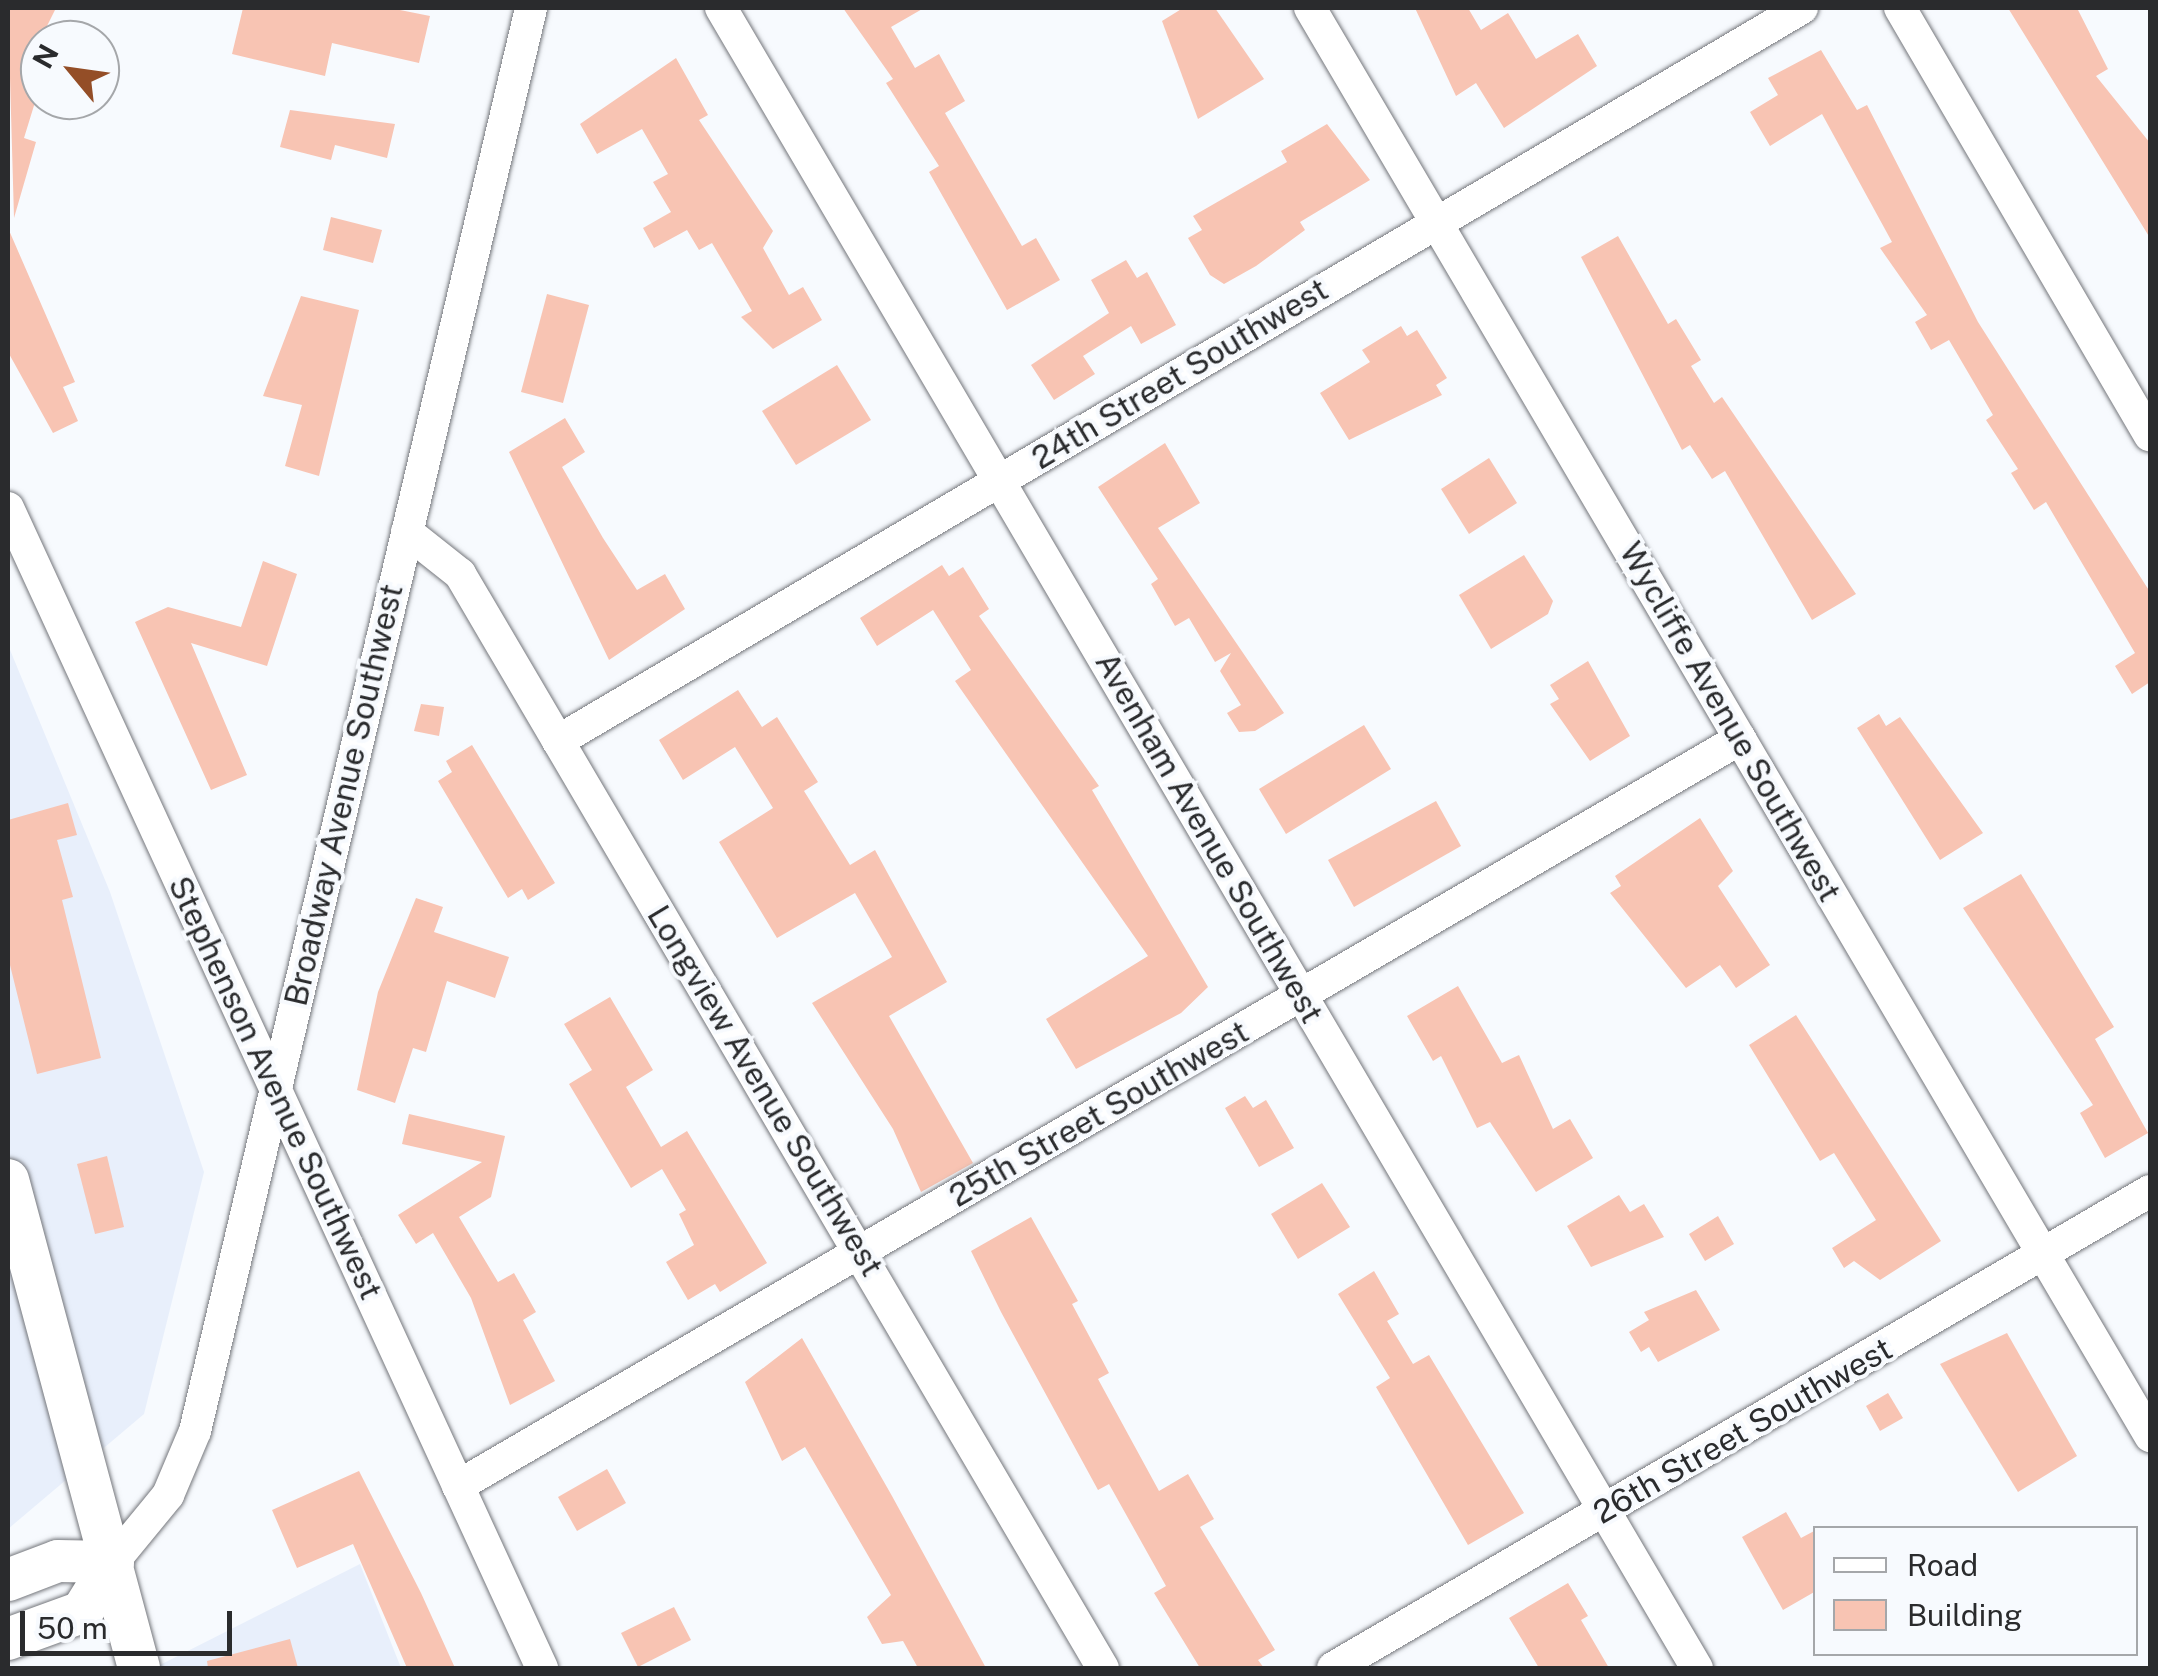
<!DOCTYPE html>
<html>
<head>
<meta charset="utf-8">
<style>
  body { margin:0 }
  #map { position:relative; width:2158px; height:1676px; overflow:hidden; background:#f7fafe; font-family:"Public Sans",sans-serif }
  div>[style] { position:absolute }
  .built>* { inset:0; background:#e8effb }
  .building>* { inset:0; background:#f8c4b3 }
  .roads { filter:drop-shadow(0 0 2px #75777c) drop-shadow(0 0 2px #75777c) }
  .minor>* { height:32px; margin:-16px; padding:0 16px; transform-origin:16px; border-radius:16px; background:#fff }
  .major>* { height:42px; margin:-21px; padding:0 21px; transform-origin:21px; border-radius:21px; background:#fff }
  span { translate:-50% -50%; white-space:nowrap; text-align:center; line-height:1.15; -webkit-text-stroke:8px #f7fafe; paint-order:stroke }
  .street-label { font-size:32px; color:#2a2b2d }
  .frame { position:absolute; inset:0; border:10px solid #2a2b2d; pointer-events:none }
  .legend { position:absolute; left:1813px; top:1526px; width:325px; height:130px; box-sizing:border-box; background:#f7fafe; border:2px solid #a5a7aa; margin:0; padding:12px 18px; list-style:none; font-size:30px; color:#2a2b2d }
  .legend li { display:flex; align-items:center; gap:20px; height:50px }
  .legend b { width:50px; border:2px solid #a5a7aa }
  .north { position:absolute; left:20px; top:20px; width:100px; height:100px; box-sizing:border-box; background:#f7fafe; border:2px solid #a5a7aa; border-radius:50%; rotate:299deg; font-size:28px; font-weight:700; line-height:40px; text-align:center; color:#2a2b2d }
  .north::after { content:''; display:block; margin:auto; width:35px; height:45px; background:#944e27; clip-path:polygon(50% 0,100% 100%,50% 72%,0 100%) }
  .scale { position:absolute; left:20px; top:1611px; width:212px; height:45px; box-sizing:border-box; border:5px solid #2a2b2d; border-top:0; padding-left:12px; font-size:30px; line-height:35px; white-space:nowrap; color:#2a2b2d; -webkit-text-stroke:8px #f7fafe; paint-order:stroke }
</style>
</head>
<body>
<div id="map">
  <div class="built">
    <i style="clip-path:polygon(8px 645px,110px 892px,204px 1172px,144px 1414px,8px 1529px)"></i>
    <i style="clip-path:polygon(360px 1564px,401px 1668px,154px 1668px)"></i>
  </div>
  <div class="building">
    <i style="clip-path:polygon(8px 8px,56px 8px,40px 40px,40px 86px,24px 138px,36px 142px,14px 218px)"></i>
    <i style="clip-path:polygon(243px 8px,390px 8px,430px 16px,419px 63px,332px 43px,325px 76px,232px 54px)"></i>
    <i style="clip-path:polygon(843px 8px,924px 8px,891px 27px,915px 68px,939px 54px,965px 101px,945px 113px,1022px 246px,1036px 238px,1060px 280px,1007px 310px,929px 172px,939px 166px,886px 83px,893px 79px)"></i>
    <i style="clip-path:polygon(1183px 8px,1215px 8px,1264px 79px,1198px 119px,1162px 21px)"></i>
    <i style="clip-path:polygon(1415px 8px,1468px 8px,1481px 30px,1508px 13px,1536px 59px,1578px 34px,1597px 66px,1504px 128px,1476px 83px,1456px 96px)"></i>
    <i style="clip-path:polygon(2008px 8px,2077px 8px,2108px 69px,2096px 76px,2150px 143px,2150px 238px)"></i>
    <i style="clip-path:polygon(1821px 50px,1857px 110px,1867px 105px,1978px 322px,2150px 592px,2150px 682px,2132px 694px,2115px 666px,2135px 653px,2046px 502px,2034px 510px,2011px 473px,2018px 469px,1986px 420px,1993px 415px,1949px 340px,1931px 350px,1915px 322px,1927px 315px,1880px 248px,1892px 242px,1822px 114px,1770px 146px,1750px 112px,1778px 95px,1768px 78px)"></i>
    <i style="clip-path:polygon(676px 58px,708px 115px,699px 120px,773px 231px,763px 248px,789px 295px,803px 287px,822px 320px,773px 349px,741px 317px,752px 311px,712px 243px,699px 250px,687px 230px,654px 248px,643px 228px,671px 212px,653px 182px,668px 174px,642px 129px,597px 154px,580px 124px)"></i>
    <i style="clip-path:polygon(290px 110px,395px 124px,387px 158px,335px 145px,331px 160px,280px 147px)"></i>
    <i style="clip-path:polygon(1327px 124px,1370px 180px,1300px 222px,1305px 230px,1256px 266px,1224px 284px,1210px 275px,1188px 238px,1202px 230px,1193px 216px,1287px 162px,1281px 151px)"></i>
    <i style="clip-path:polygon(331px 217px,382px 230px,373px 263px,323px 250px)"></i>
    <i style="clip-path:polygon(8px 228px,75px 382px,63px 387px,78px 421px,53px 433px,8px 352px)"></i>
    <i style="clip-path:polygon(1618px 236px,1668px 324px,1676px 319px,1701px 360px,1691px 366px,1714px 403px,1722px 397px,1856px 594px,1812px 620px,1725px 471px,1712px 479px,1690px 445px,1682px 450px,1581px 257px)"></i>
    <i style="clip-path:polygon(1126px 260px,1137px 278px,1147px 272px,1176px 325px,1141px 344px,1131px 326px,1083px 356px,1095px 374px,1054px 400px,1031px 365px,1109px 313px,1091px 280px)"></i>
    <i style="clip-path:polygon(547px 294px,589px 305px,563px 403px,521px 392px)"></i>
    <i style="clip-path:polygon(301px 296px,359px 310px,319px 476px,285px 466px,302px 405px,263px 396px)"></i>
    <i style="clip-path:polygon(1401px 326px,1407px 336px,1417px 330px,1447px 378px,1436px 385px,1442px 395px,1349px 440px,1320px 393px,1370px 362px,1362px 350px)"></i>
    <i style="clip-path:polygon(837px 365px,871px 420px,796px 465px,762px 411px)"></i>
    <i style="clip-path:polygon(565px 418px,585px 452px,562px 467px,603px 538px,637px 590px,665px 574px,685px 609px,609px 660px,509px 452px)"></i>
    <i style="clip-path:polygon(1165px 443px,1200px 503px,1158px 528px,1284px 713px,1255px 731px,1239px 732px,1227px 713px,1241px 705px,1220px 671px,1231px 653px,1215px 662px,1189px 618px,1175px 626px,1151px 584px,1158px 579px,1098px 487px)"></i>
    <i style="clip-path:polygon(1489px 458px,1517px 503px,1469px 534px,1441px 489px)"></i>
    <i style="clip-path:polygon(1524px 555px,1553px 601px,1548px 614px,1491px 649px,1459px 595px)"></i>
    <i style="clip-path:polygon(263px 561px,297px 574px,267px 666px,191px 643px,247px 775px,211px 790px,135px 622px,168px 607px,241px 627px)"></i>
    <i style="clip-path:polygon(942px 565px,949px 576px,963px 567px,989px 609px,979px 616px,1099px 786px,1092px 790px,1208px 987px,1181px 1013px,1076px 1069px,1046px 1019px,1148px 956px,955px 681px,971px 670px,933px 610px,877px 646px,860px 618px)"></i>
    <i style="clip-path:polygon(1588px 661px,1630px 736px,1590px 761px,1550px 704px,1559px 699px,1550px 685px)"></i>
    <i style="clip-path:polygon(738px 690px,762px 727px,777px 717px,818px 782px,804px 791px,850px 865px,875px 850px,947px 982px,889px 1016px,973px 1163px,921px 1192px,893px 1129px,812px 1003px,892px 957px,855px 893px,777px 938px,719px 842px,773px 808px,735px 747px,683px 780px,659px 740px)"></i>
    <i style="clip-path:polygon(421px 704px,444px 707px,439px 736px,414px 731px)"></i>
    <i style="clip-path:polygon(1879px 714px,1886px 726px,1900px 717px,1983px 833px,1940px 860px,1857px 728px)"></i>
    <i style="clip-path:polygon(1364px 725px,1391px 769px,1286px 834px,1259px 789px)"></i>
    <i style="clip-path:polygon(472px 745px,555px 883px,528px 900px,522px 889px,508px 898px,438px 781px,452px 772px,446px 761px)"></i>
    <i style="clip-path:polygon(1436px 801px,1461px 846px,1354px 907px,1328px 860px)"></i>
    <i style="clip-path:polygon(68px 803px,77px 835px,57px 840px,73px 897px,62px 900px,101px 1058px,37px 1074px,8px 957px,8px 820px)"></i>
    <i style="clip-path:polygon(1700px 818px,1733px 871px,1718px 886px,1770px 965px,1736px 988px,1720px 965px,1686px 988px,1610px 893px,1621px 886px,1615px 876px)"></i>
    <i style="clip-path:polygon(2021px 874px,2114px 1027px,2095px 1039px,2148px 1133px,2105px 1158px,2080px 1113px,2093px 1105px,1963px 908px)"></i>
    <i style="clip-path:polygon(416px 898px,443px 907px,434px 932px,509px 957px,495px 998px,447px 981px,426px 1052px,413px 1048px,395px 1103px,357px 1090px,378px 992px)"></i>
    <i style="clip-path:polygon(1458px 986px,1502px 1063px,1519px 1055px,1553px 1129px,1570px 1119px,1593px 1158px,1536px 1192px,1490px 1122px,1477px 1128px,1441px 1056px,1433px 1061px,1407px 1016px)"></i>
    <i style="clip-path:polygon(610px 997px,653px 1070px,626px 1087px,661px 1147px,687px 1131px,767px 1263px,720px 1292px,715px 1284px,688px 1300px,666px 1262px,694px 1245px,679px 1214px,686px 1210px,662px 1169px,631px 1188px,569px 1084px,592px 1070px,564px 1024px)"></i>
    <i style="clip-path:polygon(1796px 1015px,1941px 1241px,1880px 1280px,1854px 1261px,1844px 1268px,1832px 1248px,1876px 1220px,1834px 1153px,1820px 1161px,1749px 1045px)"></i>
    <i style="clip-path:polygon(1245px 1096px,1253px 1108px,1266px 1100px,1294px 1148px,1259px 1167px,1225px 1108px)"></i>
    <i style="clip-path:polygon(409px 1114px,505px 1136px,491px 1197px,459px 1217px,498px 1282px,514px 1273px,536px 1312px,523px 1320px,555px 1381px,510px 1405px,471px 1298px,433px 1233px,416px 1244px,398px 1215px,482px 1162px,402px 1144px)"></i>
    <i style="clip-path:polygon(107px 1156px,124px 1227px,95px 1234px,77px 1164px)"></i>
    <i style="clip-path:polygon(1322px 1183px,1350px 1227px,1298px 1259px,1271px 1214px)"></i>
    <i style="clip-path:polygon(1619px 1195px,1630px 1212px,1644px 1204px,1664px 1237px,1591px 1267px,1567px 1226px)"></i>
    <i style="clip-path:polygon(1718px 1216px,1734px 1244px,1705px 1261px,1689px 1234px)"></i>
    <i style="clip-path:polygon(1031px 1217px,1078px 1301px,1072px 1304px,1109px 1373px,1098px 1379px,1159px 1491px,1188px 1474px,1214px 1519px,1200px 1527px,1275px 1650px,1258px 1660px,1264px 1668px,1200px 1668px,1154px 1593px,1166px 1586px,1109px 1484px,1098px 1490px,1001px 1312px,971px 1251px)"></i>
    <i style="clip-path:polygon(1374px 1271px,1399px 1314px,1387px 1321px,1413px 1364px,1429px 1355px,1524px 1513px,1468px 1545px,1376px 1387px,1390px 1378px,1338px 1294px)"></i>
    <i style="clip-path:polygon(1696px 1290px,1720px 1330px,1658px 1362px,1649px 1347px,1641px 1352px,1629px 1332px,1649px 1320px,1644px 1312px)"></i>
    <i style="clip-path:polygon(2007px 1333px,2077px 1456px,2018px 1492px,1940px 1364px)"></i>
    <i style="clip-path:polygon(802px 1338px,892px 1496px,986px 1668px,918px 1668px,903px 1641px,882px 1644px,867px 1617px,891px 1595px,805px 1447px,782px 1461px,745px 1382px)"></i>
    <i style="clip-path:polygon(1888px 1393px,1903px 1418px,1880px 1431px,1866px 1406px)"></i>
    <i style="clip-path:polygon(607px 1469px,626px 1503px,577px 1531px,558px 1497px)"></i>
    <i style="clip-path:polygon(359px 1471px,421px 1593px,455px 1668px,407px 1668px,353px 1544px,297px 1568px,272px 1510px)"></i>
    <i style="clip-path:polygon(1786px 1512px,1801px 1538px,1816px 1530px,1816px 1591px,1783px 1610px,1742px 1537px)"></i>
    <i style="clip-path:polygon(1568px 1583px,1588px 1616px,1581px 1620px,1609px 1668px,1539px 1668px,1509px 1618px)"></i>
    <i style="clip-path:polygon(674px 1607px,691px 1640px,638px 1667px,621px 1633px)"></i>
    <i style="clip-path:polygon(290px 1639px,298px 1668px,208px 1668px,207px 1661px)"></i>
  </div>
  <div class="roads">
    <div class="minor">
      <i style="left:721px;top:8px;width:1926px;rotate:59.55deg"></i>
      <i style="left:1310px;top:8px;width:1657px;rotate:59.53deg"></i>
      <i style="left:1900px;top:8px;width:495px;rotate:59.7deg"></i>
      <i style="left:8px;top:508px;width:1277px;rotate:65.28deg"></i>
      <i style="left:407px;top:532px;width:68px;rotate:38.4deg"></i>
      <i style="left:460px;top:574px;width:1269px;rotate:59.56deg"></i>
      <i style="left:558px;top:741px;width:1444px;rotate:-30.51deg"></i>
      <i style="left:458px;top:1486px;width:1484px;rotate:-30.23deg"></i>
      <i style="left:113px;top:1562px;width:87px;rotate:-50.6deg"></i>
      <i style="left:168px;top:1495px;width:69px;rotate:-67.1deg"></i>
      <i style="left:195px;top:1431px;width:1462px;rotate:-76.71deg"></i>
      <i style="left:1333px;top:1668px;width:946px;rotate:-30.28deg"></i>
    </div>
    <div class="major">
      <i style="left:8px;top:1180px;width:505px;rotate:74.97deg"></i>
      <i style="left:8px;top:1580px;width:53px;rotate:-20.8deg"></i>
      <i style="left:58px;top:1561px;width:55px;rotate:1deg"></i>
      <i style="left:113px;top:1562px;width:59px;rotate:121.8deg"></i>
      <i style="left:82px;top:1612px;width:79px;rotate:160deg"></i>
    </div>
  </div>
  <div class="street-label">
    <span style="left:1180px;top:374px;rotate:-31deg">24th Street Southwest</span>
    <span style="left:1730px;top:722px;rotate:60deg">Wycliffe Avenue Southwest</span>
    <span style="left:344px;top:795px;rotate:-77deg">Broadway Avenue Southwest</span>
    <span style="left:1209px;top:838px;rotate:60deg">Avenham Avenue Southwest</span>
    <span style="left:275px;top:1088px;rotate:65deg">Stephenson Avenue Southwest</span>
    <span style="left:765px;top:1091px;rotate:59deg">Longview Avenue Southwest</span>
    <span style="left:1099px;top:1114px;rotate:-30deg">25th Street Southwest</span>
    <span style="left:1743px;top:1431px;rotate:-30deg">26th Street Southwest</span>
  </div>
  <div class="frame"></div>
  <ul class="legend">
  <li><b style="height:12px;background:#fff"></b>Road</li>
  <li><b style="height:28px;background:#f8c4b3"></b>Building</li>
  </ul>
  <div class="north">N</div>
  <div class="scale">50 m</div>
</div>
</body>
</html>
